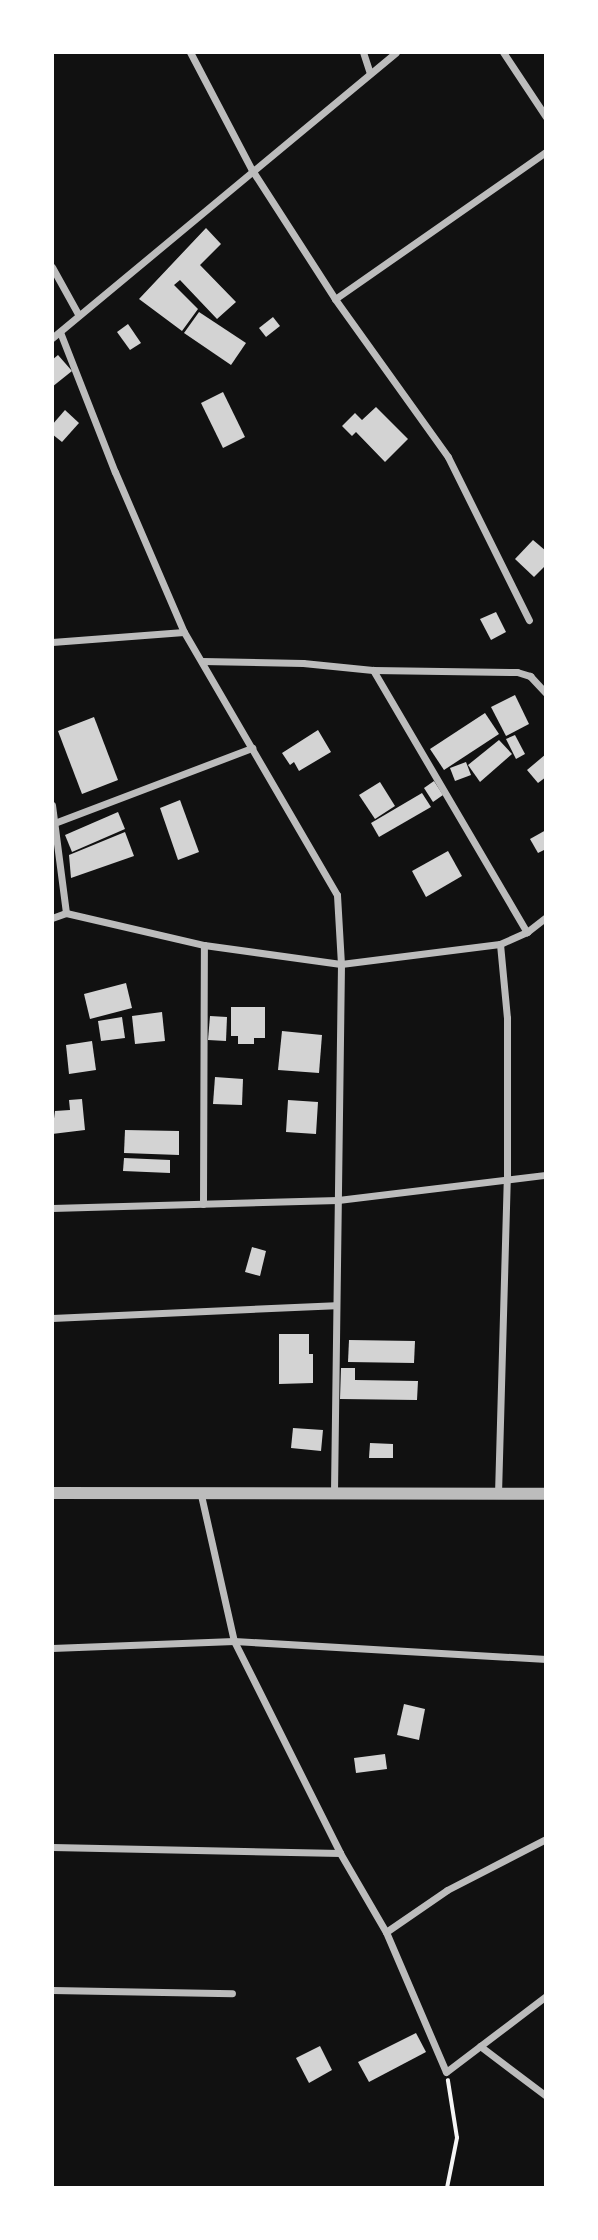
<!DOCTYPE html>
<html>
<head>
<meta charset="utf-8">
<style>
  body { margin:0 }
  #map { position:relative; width:598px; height:2240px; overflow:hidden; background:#111; font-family:"Alegreya Sans",sans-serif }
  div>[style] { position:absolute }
  .building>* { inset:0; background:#d3d3d3 }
  .path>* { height:3.5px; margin:-1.75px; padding:0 1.75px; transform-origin:1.75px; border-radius:1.75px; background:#f5f5f5 }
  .minor>* { height:7px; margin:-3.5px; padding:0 3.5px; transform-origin:3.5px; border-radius:3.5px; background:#bcbcbc }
  .tertiary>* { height:12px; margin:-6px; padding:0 6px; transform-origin:6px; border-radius:6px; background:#bcbcbc }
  span { translate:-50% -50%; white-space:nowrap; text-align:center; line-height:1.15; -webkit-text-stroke:6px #fff; paint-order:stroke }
  .frame { position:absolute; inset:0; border:54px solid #fff; pointer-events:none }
</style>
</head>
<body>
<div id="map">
  <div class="building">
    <i style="clip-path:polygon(206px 228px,221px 244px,200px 265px,236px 302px,217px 319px,180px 280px,174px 285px,198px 309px,182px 331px,139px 299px)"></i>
    <i style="clip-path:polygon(199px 312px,246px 343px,231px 365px,184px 333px)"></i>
    <i style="clip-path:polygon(273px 317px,280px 326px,266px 337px,259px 328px)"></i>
    <i style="clip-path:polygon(128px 324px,141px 343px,130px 350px,117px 332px)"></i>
    <i style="clip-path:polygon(58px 355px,72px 371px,52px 387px,52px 360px)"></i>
    <i style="clip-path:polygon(223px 392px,245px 437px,223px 448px,201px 403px)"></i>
    <i style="clip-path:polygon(376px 407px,408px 439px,385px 462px,356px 432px,352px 436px,342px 426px,355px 413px,362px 420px)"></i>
    <i style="clip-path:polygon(65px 410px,79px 423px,62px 442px,52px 434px,52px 425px)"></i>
    <i style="clip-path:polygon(533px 540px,546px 551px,546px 565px,534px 577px,515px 559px)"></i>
    <i style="clip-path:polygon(496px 612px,506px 632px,491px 640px,480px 619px)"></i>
    <i style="clip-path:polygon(515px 695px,529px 724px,506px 736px,491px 707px)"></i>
    <i style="clip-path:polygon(485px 713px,499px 734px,444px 770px,430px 749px)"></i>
    <i style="clip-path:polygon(94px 717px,118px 780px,82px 794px,58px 731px)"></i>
    <i style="clip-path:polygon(318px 730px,331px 752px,299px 771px,294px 762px,290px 765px,282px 753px)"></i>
    <i style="clip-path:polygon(515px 735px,525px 754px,516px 759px,506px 739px)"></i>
    <i style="clip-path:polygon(499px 740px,512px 754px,480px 782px,468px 765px)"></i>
    <i style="clip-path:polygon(546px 754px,546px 777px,538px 783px,527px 770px)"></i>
    <i style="clip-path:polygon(466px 762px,471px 775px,455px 781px,450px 768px)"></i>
    <i style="clip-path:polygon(434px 781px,443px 795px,433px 802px,424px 788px)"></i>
    <i style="clip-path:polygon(380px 782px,395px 806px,375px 819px,359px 795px)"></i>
    <i style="clip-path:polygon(422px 793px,431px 807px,379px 837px,371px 823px)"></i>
    <i style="clip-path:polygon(180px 800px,199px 852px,178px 860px,160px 808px)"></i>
    <i style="clip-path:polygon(118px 812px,125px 829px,72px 852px,65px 835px)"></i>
    <i style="clip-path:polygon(546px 830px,546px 849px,538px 853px,530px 839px)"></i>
    <i style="clip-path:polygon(125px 832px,134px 856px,71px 878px,69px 855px)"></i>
    <i style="clip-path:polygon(448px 851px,462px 876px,426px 897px,412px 871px)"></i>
    <i style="clip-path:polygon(126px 983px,132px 1008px,90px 1019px,84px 994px)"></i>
    <i style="clip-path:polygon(231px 1007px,265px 1007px,265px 1038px,254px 1038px,254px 1044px,238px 1044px,238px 1036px,231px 1036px)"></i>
    <i style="clip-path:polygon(162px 1012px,165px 1041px,135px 1044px,132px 1016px)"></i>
    <i style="clip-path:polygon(210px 1016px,227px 1017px,226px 1041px,208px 1040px)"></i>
    <i style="clip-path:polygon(122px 1017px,125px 1038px,101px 1041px,98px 1021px)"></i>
    <i style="clip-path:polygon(282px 1031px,322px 1035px,319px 1073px,278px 1070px)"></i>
    <i style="clip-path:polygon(92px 1041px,96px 1070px,69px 1074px,66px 1045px)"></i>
    <i style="clip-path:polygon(215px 1077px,243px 1079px,242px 1105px,213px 1104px)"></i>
    <i style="clip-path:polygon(82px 1099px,85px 1130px,52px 1134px,55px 1111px,70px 1110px,69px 1100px)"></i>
    <i style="clip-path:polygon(288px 1100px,318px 1102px,316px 1134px,286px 1132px)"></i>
    <i style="clip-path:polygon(125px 1130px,179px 1131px,179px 1155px,124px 1153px)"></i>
    <i style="clip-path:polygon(124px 1158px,170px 1160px,170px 1173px,123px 1171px)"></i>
    <i style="clip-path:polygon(252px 1247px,266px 1251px,260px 1276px,245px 1272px)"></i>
    <i style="clip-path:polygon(279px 1334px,309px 1334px,309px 1354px,313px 1354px,313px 1383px,279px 1384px)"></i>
    <i style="clip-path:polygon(349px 1340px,415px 1341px,414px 1363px,348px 1362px)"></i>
    <i style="clip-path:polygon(341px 1368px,355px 1368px,355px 1380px,418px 1381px,417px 1400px,340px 1399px)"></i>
    <i style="clip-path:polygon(293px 1428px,323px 1430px,321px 1451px,291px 1448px)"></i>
    <i style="clip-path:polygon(370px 1443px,393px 1444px,393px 1458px,369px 1458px)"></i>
    <i style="clip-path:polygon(404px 1704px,425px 1709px,419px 1740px,397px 1735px)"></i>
    <i style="clip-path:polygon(385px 1754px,387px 1769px,356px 1773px,354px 1758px)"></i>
    <i style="clip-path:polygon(416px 2033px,426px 2052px,369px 2082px,358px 2062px)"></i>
    <i style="clip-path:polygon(320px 2046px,332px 2070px,309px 2083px,296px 2058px)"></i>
  </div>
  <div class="path">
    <i style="left:447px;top:2188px;width:51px;rotate:-78.7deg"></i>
    <i style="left:457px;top:2138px;width:58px;rotate:-99deg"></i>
  </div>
  <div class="minor">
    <i style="left:190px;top:52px;width:133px;rotate:62.3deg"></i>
    <i style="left:252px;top:170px;width:153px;rotate:57.2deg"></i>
    <i style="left:335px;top:299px;width:194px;rotate:54.4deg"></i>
    <i style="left:448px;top:457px;width:182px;rotate:63.6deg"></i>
    <i style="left:363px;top:52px;width:22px;rotate:72deg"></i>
    <i style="left:503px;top:52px;width:78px;rotate:56.5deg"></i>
    <i style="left:52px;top:267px;width:54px;rotate:61deg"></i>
    <i style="left:335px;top:299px;width:257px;rotate:-34.9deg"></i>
    <i style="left:60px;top:332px;width:150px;rotate:68.6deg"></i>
    <i style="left:115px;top:472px;width:174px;rotate:66.7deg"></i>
    <i style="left:184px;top:632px;width:304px;rotate:59.8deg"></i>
    <i style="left:337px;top:895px;width:69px;rotate:86.7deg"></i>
    <i style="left:341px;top:964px;width:529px;rotate:90.76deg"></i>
    <i style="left:52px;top:338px;width:447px;rotate:-39.7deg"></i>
    <i style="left:52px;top:642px;width:132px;rotate:-4.3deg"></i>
    <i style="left:202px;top:661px;width:101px;rotate:1.1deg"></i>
    <i style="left:303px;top:663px;width:70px;rotate:5.7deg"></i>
    <i style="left:373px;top:670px;width:144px;rotate:0.8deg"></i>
    <i style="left:517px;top:672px;width:14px;rotate:17deg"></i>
    <i style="left:530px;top:676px;width:23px;rotate:47deg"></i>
    <i style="left:373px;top:670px;width:304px;rotate:59.6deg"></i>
    <i style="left:52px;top:805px;width:109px;rotate:82.6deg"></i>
    <i style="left:57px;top:822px;width:209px;rotate:-20.8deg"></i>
    <i style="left:52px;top:918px;width:15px;rotate:-20deg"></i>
    <i style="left:66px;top:913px;width:142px;rotate:13.1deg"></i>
    <i style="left:204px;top:945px;width:138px;rotate:7.9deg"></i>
    <i style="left:341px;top:964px;width:160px;rotate:-7.2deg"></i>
    <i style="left:500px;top:944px;width:30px;rotate:-24deg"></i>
    <i style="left:527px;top:932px;width:24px;rotate:-38deg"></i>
    <i style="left:203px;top:1204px;width:259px;rotate:-89.8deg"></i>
    <i style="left:52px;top:1208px;width:286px;rotate:-1.6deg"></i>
    <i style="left:338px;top:1200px;width:209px;rotate:-6.9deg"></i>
    <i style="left:52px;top:1318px;width:283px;rotate:-2.6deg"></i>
    <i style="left:498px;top:1494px;width:314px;rotate:-88.4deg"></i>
    <i style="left:507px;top:1180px;width:162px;rotate:-90deg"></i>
    <i style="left:507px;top:1018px;width:74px;rotate:-95.4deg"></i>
    <i style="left:201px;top:1495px;width:150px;rotate:77.3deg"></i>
    <i style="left:234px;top:1641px;width:237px;rotate:63.4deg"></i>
    <i style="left:340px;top:1853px;width:91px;rotate:59.8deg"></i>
    <i style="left:386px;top:1932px;width:152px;rotate:66.8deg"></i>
    <i style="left:446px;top:2072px;width:126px;rotate:-37.2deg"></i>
    <i style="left:52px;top:1648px;width:182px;rotate:-2.2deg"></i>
    <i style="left:234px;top:1641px;width:313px;rotate:3.3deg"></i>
    <i style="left:52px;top:1847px;width:288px;rotate:1.2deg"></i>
    <i style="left:386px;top:1932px;width:74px;rotate:-34.5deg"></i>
    <i style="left:447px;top:1890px;width:111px;rotate:-27.3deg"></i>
    <i style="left:52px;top:1990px;width:180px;rotate:1deg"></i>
    <i style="left:480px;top:2046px;width:83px;rotate:37.1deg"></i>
  </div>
  <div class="tertiary">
    <i style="left:52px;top:1493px;width:494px;rotate:0.1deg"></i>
  </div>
  <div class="frame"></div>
</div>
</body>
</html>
